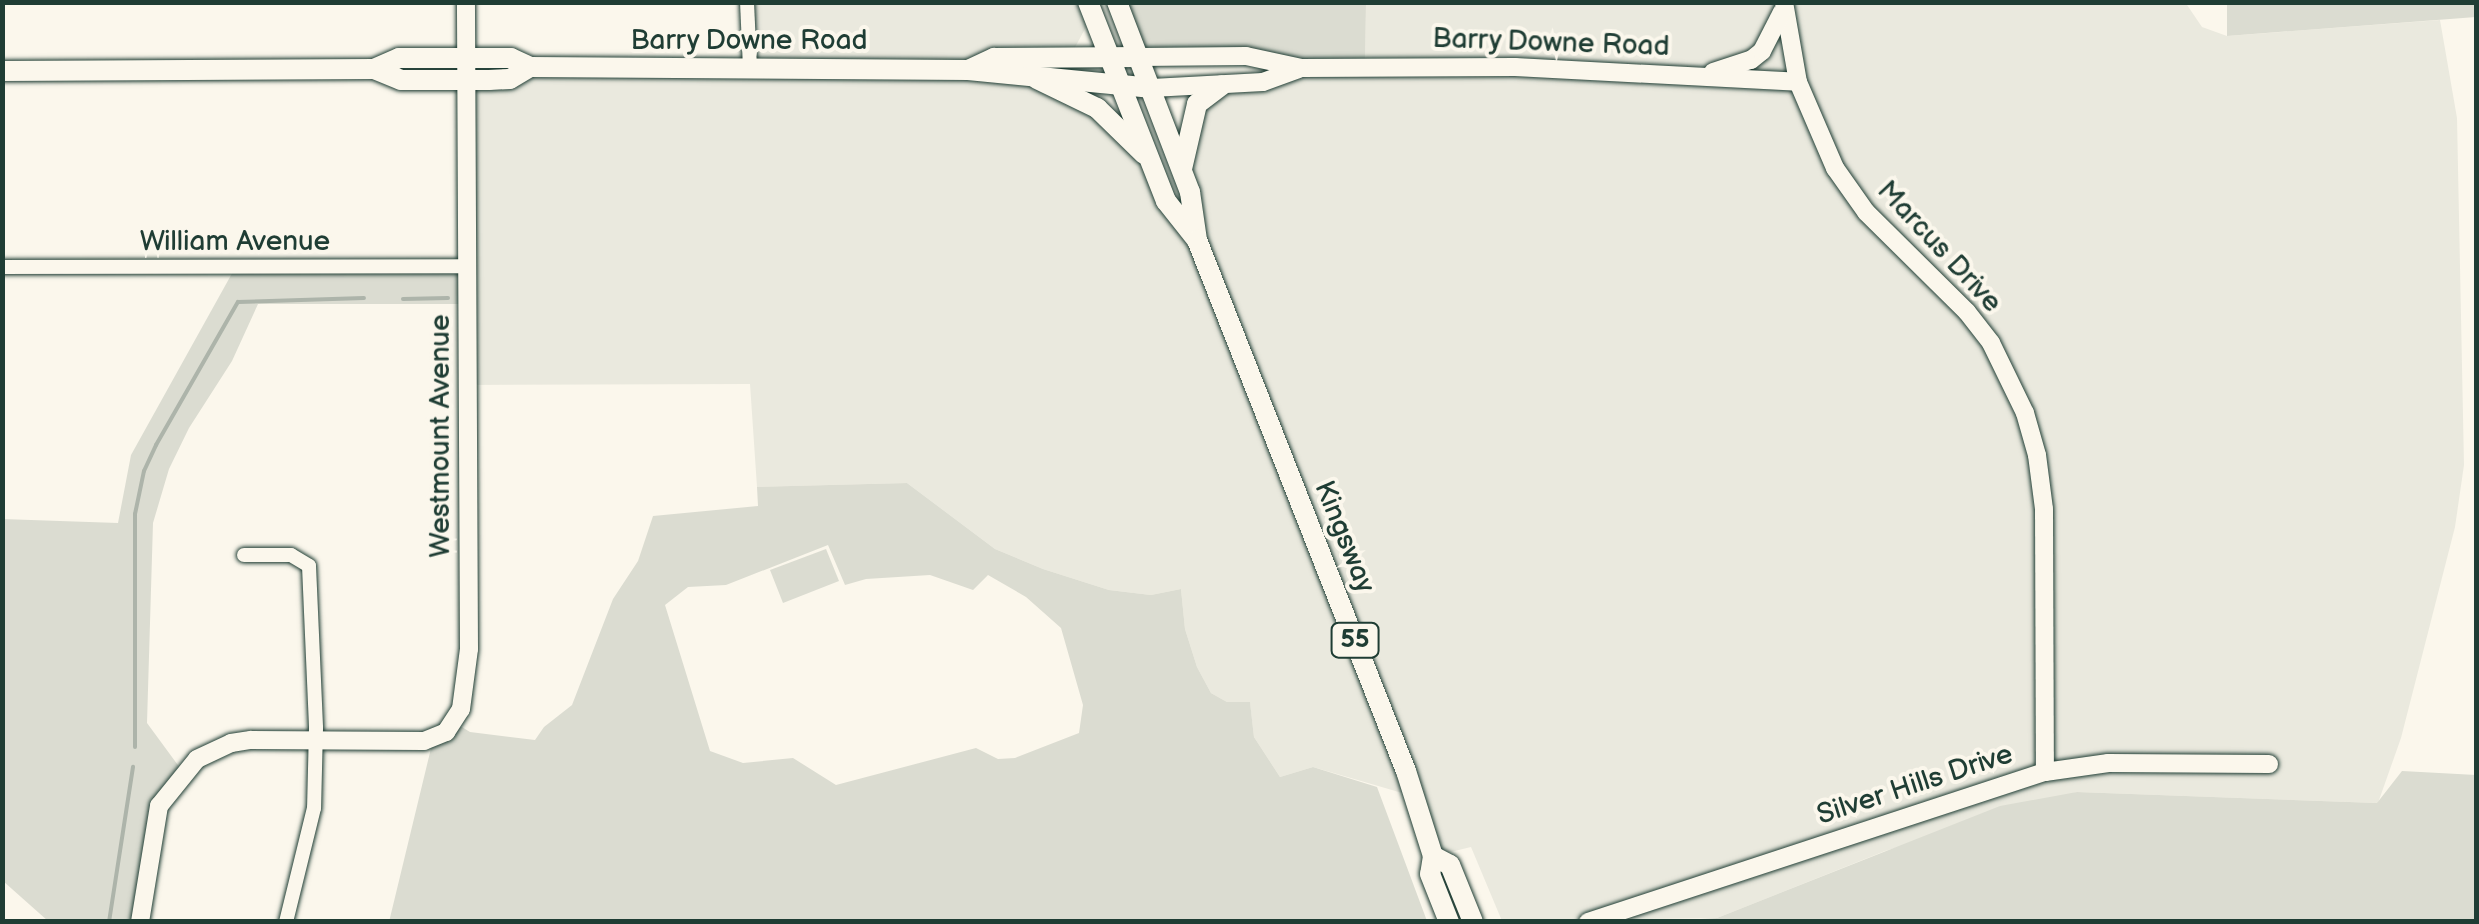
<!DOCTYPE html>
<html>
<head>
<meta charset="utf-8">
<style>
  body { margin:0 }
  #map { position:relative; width:2479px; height:924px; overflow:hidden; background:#fbf7ec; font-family:"Balsamiq Sans",sans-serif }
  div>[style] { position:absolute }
  .built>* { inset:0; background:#eae9de }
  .green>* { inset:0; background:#dbdcd1 }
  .stream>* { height:4px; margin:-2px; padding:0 2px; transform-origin:2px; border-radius:2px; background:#adb4aa }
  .roads { filter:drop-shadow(0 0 2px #1f3d34) drop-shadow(0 0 2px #1f3d34) }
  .minor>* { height:14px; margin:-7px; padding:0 7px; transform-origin:7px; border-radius:7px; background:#fbf7ec }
  .tertiary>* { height:18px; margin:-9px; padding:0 9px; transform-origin:9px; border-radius:9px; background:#fbf7ec }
  .secondary>* { height:20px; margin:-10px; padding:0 10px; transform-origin:10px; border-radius:10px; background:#fbf7ec }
  .primary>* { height:20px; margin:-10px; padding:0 10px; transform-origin:10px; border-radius:10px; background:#fbf7ec }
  span { translate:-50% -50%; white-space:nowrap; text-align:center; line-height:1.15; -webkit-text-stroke:8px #fbf7ec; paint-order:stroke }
  .shield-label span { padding:2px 8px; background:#fbf7ec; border:2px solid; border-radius:8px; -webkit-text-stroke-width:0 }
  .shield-label { font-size:25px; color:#1f3d34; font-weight:700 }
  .street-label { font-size:28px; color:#1f3d34 }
  .frame { position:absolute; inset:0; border:5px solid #1f3d34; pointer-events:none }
</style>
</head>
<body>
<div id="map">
  <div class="built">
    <i style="clip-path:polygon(2185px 2px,2202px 27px,2227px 36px,2440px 20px,2457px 118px,2464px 465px,2455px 527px,2401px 738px,2378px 803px,2077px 792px,1885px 851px,1717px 918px,1502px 921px,1471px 847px,1438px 855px,1416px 797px,1313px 767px,1280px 777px,1254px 737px,1250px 703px,1227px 702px,1211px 693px,1197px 667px,1185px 629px,1181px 589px,1151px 595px,1109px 590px,1043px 569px,995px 549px,907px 483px,757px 487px,750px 384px,469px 385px,467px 81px,530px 67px,746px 70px,746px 3px,1084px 3px,1086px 27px,1073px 51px,994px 57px,1117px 125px,1196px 239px,1189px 128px,1222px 85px,1365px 67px,1366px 3px)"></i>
  </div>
  <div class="green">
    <i style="clip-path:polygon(1119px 3px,1366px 3px,1365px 67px,1140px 57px)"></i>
    <i style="clip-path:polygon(2227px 3px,2476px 3px,2476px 17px,2227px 36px)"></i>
    <i style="clip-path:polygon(468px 267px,469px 304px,258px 304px,232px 361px,189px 428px,169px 469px,153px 523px,147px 723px,183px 772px,171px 788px,140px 921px,48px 921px,3px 881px,2px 519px,118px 523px,131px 455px,235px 268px)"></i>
    <i style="clip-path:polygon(evenodd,907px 483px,995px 549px,1043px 569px,1109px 590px,1151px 595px,1181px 589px,1185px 629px,1197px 667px,1211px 693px,1227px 702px,1250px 702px,1254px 737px,1280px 777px,1313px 767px,1377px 787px,1427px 921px,389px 922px,433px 740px,457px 724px,470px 732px,535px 740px,544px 727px,572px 705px,613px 599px,638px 561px,653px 516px,758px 506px,757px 487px,907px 483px,828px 545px,845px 585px,866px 579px,930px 575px,973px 590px,988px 575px,1026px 597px,1061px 628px,1083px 705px,1079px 733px,1015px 758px,998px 759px,976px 748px,836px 785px,793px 758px,743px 763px,710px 751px,665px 605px,688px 587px,726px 585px,828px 545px)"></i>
    <i style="clip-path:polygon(826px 549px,839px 581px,783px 603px,770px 570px)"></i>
    <i style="clip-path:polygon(2402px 771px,2476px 775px,2476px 921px,1668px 921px,1717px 918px,2000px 806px,2077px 792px,2377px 803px)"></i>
  </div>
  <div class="stream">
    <i style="left:403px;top:299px;width:45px;rotate:-1.3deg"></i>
    <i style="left:135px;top:747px;width:233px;rotate:-90deg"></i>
    <i style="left:135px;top:514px;width:44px;rotate:-78.2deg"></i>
    <i style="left:144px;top:471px;width:29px;rotate:-65deg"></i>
    <i style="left:156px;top:445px;width:165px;rotate:-60.2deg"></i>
    <i style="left:238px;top:302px;width:126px;rotate:-1.8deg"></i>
    <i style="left:109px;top:922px;width:157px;rotate:-81.2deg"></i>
  </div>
  <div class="roads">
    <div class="minor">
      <i style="left:747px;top:2px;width:67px;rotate:87.4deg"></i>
      <i style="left:2px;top:267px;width:465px;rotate:-0.1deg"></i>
      <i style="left:244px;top:555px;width:47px"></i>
      <i style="left:291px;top:555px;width:21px;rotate:31deg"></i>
      <i style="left:309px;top:566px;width:162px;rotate:87.5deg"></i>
      <i style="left:316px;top:728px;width:80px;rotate:91.4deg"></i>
      <i style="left:314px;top:808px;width:117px;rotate:103.8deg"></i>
    </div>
    <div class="tertiary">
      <i style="left:1784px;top:2px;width:81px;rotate:80.1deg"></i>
      <i style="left:1798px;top:82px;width:94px;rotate:66.7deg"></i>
      <i style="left:1835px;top:168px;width:54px;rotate:54.8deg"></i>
      <i style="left:1866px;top:212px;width:142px;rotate:44.7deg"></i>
      <i style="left:1967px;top:312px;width:39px;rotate:52deg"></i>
      <i style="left:1991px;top:343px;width:78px;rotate:64.1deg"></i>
      <i style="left:2025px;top:413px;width:44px;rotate:74.1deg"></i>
      <i style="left:2037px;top:455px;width:54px;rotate:82.6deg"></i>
      <i style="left:2044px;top:509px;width:263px;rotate:89.8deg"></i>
      <i style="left:1140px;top:57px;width:106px;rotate:-0.5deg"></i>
      <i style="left:1246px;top:56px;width:57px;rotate:12.1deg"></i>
      <i style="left:1302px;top:68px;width:213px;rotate:-0.3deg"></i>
      <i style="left:1515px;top:67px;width:283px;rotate:3deg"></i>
      <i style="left:1713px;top:72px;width:40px;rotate:-18deg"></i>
      <i style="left:1751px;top:60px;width:14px;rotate:-39deg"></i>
      <i style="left:1762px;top:51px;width:44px;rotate:-62.9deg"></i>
      <i style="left:1152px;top:88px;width:111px;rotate:-3.1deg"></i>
      <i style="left:1263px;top:82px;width:38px;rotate:-20deg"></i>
      <i style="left:140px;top:922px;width:118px;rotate:-80.7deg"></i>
      <i style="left:159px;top:806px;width:60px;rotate:-51deg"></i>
      <i style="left:197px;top:759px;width:38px;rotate:-25deg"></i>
      <i style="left:231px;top:743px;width:20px;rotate:-9deg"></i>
      <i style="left:251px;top:740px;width:173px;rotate:0.3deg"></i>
      <i style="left:424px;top:741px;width:24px;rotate:-22deg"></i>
      <i style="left:446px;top:732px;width:27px;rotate:-57deg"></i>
      <i style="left:461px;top:709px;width:61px;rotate:-82.4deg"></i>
      <i style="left:469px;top:649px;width:647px;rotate:-90.27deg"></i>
      <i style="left:1588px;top:922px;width:481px;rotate:-18.2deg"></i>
      <i style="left:2045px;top:772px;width:64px;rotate:-8.1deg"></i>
      <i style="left:2108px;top:763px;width:161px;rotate:0.4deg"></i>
    </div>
    <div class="secondary">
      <i style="left:374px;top:69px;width:27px;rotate:-24deg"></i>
      <i style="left:399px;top:58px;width:112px"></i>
      <i style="left:511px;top:58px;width:21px;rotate:25deg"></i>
      <i style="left:530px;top:67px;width:438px;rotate:0.4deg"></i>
      <i style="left:968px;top:70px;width:185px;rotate:5.6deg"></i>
      <i style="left:968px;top:70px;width:29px;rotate:-25deg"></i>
      <i style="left:994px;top:58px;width:146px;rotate:-0.4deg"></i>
      <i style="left:2px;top:71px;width:372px;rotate:-0.3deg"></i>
      <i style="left:374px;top:69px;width:29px;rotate:22deg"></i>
      <i style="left:401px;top:80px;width:88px"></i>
      <i style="left:489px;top:80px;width:21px;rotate:-3deg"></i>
      <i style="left:510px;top:79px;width:23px;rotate:-31deg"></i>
    </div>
    <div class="primary">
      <i style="left:1088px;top:2px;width:214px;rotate:68.6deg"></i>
      <i style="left:1166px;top:201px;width:48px;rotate:51.7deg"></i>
      <i style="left:1117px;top:2px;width:204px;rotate:69deg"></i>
      <i style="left:1190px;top:192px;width:49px;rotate:81.7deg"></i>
      <i style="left:1197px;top:240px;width:571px;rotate:68.52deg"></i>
      <i style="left:1406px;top:771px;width:89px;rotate:72.4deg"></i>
      <i style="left:1433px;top:856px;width:18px;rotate:99deg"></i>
      <i style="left:1430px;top:874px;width:52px;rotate:68.4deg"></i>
      <i style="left:1037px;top:79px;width:67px;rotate:25.8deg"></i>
      <i style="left:1097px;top:108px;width:66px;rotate:44.4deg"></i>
      <i style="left:1182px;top:169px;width:67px;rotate:-77deg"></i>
      <i style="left:1197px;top:104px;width:31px;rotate:-37deg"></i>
      <i style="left:1433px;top:856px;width:19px;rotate:28deg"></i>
      <i style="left:1450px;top:865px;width:61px;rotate:68deg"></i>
    </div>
  </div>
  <div class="shield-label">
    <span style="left:1355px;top:640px">55</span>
  </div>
  <div class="street-label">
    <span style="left:749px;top:41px">Barry Downe Road</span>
    <span style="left:1551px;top:43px;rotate:2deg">Barry Downe Road</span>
    <span style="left:235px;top:242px">William Avenue</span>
    <span style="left:1939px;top:247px;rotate:47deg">Marcus Drive</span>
    <span style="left:441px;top:436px;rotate:-90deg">Westmount Avenue</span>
    <span style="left:1344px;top:537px;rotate:68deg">Kingsway</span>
    <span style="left:1915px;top:785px;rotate:-18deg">Silver Hills Drive</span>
  </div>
  <div class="frame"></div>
</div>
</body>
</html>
